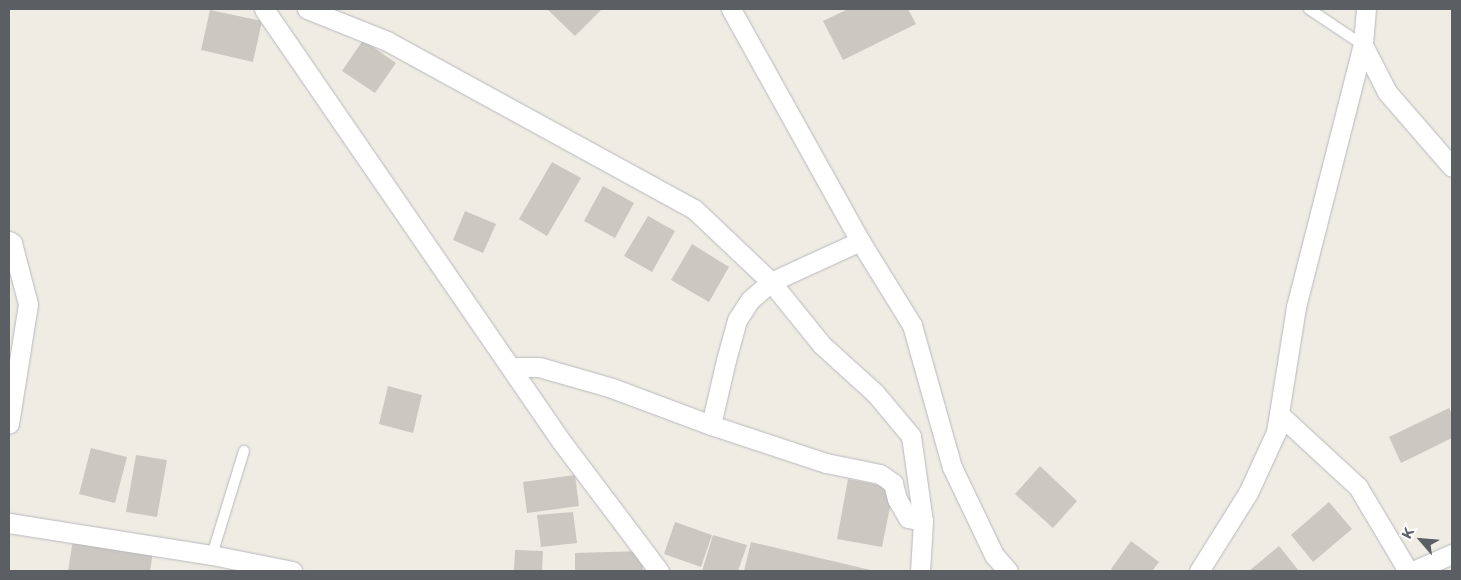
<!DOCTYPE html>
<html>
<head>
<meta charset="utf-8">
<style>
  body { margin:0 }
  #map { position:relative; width:1461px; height:580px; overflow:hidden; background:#efece3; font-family:Montserrat,sans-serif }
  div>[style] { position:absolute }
  .building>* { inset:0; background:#cbc8c2 }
  .roads { filter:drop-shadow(0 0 1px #b6b9be) drop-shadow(0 0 1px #b6b9be) }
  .service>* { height:10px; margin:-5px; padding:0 5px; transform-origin:5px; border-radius:5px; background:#fff }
  .minor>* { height:19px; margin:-9.5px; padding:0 9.5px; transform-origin:9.5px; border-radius:9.5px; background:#fff }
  span { translate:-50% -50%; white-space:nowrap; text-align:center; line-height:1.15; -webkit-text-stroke:5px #fff; paint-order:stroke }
  .frame { position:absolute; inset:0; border:10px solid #5b5f64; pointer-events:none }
  .north { position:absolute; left:1396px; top:515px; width:50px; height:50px; -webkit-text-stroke:4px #fff; paint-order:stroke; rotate:297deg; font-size:14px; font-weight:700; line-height:20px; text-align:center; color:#5b5f64 }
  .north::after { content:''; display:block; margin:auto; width:18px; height:22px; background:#5b5f64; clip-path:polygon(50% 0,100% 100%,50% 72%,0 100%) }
</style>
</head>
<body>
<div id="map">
  <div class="building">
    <i style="clip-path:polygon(547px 9px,602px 9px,575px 36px)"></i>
    <i style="clip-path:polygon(848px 9px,908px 9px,916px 24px,843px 60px,823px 21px)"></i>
    <i style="clip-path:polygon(210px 10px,262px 21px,253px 62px,201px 50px)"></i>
    <i style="clip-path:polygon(363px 40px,396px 63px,375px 93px,342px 71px)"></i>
    <i style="clip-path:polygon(552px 162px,581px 178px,547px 236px,519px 219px)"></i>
    <i style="clip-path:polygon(603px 186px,634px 203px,615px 238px,584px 221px)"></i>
    <i style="clip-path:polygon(465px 211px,496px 224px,483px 253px,453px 240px)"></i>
    <i style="clip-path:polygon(648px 216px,675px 231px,652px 272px,624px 256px)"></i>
    <i style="clip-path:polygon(692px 244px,729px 267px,709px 302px,671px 280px)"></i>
    <i style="clip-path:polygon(388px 386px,422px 395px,413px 433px,379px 424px)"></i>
    <i style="clip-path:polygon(1449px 408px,1452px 414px,1452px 438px,1401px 463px,1389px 437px)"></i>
    <i style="clip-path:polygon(91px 448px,127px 457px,115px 503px,79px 494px)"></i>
    <i style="clip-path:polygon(136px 455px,167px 460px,157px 517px,126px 512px)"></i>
    <i style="clip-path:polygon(1040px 466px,1077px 501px,1053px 528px,1015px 494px)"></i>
    <i style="clip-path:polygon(575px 475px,579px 506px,527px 513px,523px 482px)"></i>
    <i style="clip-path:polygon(848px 479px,894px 488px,882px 547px,837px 539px)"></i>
    <i style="clip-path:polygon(1329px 502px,1352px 529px,1313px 562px,1291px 535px)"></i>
    <i style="clip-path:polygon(573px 512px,577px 543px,541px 547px,537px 515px)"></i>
    <i style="clip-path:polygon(675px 522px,712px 535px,701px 567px,664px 554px)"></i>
    <i style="clip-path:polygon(713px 535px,747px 545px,738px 571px,702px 571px)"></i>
    <i style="clip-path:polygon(73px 540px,153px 552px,150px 571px,68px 571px)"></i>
    <i style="clip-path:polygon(1131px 541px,1159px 562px,1152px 571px,1114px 571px,1111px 569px)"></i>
    <i style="clip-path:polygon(751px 542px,875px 571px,744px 571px)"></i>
    <i style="clip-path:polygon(1279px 546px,1299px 571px,1249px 571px)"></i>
    <i style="clip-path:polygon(515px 550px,543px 551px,542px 571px,514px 571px)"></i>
    <i style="clip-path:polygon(643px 551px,643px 571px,575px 571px,575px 553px)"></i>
  </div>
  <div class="roads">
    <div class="service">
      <i style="left:1309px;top:9px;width:65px;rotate:33.7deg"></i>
      <i style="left:212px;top:555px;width:109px;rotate:-72.9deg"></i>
    </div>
    <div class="minor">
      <i style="left:264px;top:9px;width:524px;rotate:55.49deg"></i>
      <i style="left:561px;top:441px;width:163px;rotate:53deg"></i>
      <i style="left:307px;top:9px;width:86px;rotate:21.8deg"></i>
      <i style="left:387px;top:41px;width:350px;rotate:28.7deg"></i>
      <i style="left:694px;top:209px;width:106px;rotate:43.5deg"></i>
      <i style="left:771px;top:282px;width:81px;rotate:51deg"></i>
      <i style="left:822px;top:345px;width:72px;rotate:42.2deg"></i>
      <i style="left:875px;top:393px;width:56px;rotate:50.1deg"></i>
      <i style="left:911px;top:436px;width:86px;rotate:82deg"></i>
      <i style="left:923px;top:521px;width:50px;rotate:93.4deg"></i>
      <i style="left:731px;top:9px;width:265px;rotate:60.9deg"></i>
      <i style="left:860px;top:241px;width:99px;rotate:58.2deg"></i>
      <i style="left:912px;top:325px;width:148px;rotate:74.3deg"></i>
      <i style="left:952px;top:467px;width:98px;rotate:64.5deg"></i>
      <i style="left:994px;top:555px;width:21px;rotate:49deg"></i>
      <i style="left:1366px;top:9px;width:36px;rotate:95deg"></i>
      <i style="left:1363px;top:45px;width:53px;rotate:62.9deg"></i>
      <i style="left:1387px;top:92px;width:99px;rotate:49.1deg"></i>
      <i style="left:9px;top:241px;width:4px;rotate:34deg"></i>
      <i style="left:12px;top:243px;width:63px;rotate:75.3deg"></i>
      <i style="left:28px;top:304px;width:121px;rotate:99deg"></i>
      <i style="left:511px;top:367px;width:28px"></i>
      <i style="left:539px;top:367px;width:76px;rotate:16deg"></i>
      <i style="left:612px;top:388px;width:106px;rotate:20.5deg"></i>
      <i style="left:711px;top:425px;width:121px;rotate:18.3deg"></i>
      <i style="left:826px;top:463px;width:55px;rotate:11.5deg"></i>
      <i style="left:880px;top:474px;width:16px;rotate:35deg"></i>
      <i style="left:893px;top:483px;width:16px;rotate:76deg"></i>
      <i style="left:897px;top:499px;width:22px;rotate:60deg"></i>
      <i style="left:908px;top:518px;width:15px;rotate:11deg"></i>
      <i style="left:1279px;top:414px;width:108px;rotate:42.7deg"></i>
      <i style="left:1358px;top:487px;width:98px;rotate:59.2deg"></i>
      <i style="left:711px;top:425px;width:67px;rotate:-77deg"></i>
      <i style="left:726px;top:360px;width:41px;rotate:-74.6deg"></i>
      <i style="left:737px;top:320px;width:24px;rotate:-57deg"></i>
      <i style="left:750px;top:300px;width:28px;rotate:-41deg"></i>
      <i style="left:771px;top:282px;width:98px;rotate:-24.7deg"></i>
      <i style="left:9px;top:523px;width:206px;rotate:9deg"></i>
      <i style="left:212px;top:555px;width:82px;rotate:11.3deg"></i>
      <i style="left:1199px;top:571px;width:92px;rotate:-57.9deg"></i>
      <i style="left:1248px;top:493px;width:67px;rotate:-65.3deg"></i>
      <i style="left:1276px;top:432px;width:127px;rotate:-80.9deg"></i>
      <i style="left:1296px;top:307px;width:270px;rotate:-75.7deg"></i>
      <i style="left:1413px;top:571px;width:43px;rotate:-23.6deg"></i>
    </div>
  </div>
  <div class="frame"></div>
  <div class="north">K</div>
</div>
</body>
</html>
